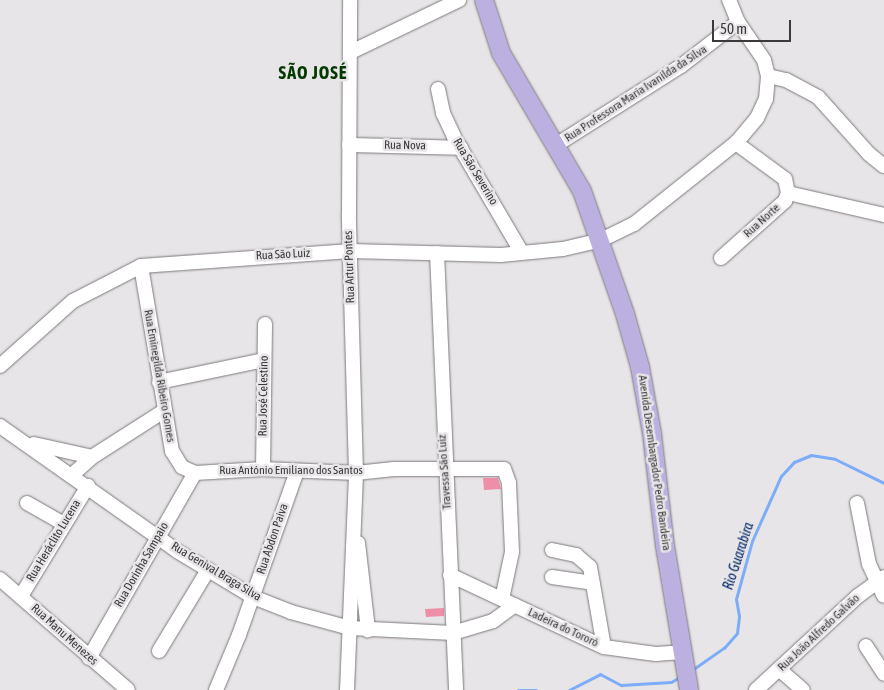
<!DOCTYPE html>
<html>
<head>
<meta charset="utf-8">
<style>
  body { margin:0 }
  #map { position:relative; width:884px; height:690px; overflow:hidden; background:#e8e5e8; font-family:"Asap Condensed",sans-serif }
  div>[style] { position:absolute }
  .stream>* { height:3px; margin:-1.5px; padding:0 1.5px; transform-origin:1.5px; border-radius:1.5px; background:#7dadf8 }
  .building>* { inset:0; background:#ef8ea8 }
  .roads { filter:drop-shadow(0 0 1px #7c797c) drop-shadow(0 0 1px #7c797c) }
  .minor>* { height:14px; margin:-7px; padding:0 7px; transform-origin:7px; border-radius:7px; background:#fff }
  .major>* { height:18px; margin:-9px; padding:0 9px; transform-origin:9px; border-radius:9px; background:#bcb0e1 }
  span { translate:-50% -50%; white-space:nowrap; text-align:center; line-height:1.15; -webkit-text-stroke:5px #e8e5e8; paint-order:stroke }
  .street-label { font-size:12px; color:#3b393a }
  .water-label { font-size:14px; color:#002767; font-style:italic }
  .district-label { font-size:18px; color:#033800; font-weight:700; letter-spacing:1px }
  .scale { position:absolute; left:712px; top:20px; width:79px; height:22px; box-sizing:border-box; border:2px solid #3b393a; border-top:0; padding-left:6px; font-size:15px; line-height:18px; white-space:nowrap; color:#3b393a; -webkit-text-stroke:4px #e8e5e8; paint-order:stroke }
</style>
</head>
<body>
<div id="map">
  <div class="stream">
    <i style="left:692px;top:670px;width:39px;rotate:-35deg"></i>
    <i style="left:724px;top:648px;width:20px;rotate:-49deg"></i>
    <i style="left:737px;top:633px;width:17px;rotate:-83deg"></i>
    <i style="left:739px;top:616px;width:17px;rotate:-100deg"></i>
    <i style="left:736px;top:599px;width:60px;rotate:-74.6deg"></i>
    <i style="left:752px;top:541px;width:71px;rotate:-66deg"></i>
    <i style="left:781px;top:476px;width:19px;rotate:-47deg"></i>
    <i style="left:794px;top:462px;width:18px;rotate:-22deg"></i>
    <i style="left:811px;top:455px;width:24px;rotate:9deg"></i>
    <i style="left:835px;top:459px;width:55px;rotate:26.1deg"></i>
    <i style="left:518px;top:690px;width:18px"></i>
    <i style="left:569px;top:690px;width:35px;rotate:-27deg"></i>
    <i style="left:600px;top:674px;width:24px;rotate:28deg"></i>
    <i style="left:621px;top:685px;width:50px;rotate:-3.4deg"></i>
    <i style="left:671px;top:682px;width:10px;rotate:-29deg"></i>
  </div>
  <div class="building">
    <i style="clip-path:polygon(483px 478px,498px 478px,501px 489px,484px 490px)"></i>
    <i style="clip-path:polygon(444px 608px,444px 616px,426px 617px,425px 609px)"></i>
  </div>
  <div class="roads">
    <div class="minor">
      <i style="left:351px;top:52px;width:120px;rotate:-25.7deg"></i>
      <i style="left:768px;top:76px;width:18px;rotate:13deg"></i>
      <i style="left:786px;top:80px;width:36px;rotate:28deg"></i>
      <i style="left:818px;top:97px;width:76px;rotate:48.2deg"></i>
      <i style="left:869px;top:154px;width:19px;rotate:39deg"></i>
      <i style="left:438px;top:89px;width:25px;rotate:78deg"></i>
      <i style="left:443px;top:113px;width:26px;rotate:65deg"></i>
      <i style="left:454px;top:137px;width:132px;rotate:59.6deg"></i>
      <i style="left:349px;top:145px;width:112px;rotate:1.5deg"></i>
      <i style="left:556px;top:145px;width:148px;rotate:-32.3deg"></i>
      <i style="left:681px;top:66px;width:72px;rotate:-37.7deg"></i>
      <i style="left:788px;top:193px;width:98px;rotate:12.9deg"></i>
      <i style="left:437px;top:253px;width:437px;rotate:87.5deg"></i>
      <i style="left:721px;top:258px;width:86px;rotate:-41.7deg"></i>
      <i style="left:785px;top:201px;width:9px;rotate:-69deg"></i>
      <i style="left:788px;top:193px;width:14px;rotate:-102deg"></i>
      <i style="left:785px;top:179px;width:61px;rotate:-143.7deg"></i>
      <i style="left:141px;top:266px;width:188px;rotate:80.5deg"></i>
      <i style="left:172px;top:451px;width:19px;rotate:58deg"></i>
      <i style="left:182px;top:467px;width:14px;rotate:25deg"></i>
      <i style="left:195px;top:473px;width:68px;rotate:-3.4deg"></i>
      <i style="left:263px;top:469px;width:93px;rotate:2.5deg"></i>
      <i style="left:356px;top:473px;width:38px;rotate:-6deg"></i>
      <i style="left:394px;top:469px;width:110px"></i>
      <i style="left:504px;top:469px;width:15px;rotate:70deg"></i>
      <i style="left:509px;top:483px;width:69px;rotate:87.5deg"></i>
      <i style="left:512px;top:552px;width:48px;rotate:102deg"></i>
      <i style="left:0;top:366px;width:98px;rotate:-41.7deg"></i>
      <i style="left:73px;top:301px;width:76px;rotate:-27.2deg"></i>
      <i style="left:141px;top:266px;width:210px;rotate:-4.1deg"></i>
      <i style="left:350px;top:251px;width:151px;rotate:1.5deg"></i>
      <i style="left:501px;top:255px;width:62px;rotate:-5.5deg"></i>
      <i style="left:563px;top:249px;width:37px;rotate:-13deg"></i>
      <i style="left:599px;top:241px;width:39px;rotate:-26deg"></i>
      <i style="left:634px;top:224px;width:130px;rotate:-38.5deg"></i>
      <i style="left:736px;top:143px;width:33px;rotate:-50deg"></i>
      <i style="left:757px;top:118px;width:21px;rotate:-65deg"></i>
      <i style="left:766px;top:99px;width:23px;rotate:-85deg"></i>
      <i style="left:768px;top:76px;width:16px;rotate:-104deg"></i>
      <i style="left:764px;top:60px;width:46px;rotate:-124.4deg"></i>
      <i style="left:738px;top:22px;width:24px;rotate:-112deg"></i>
      <i style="left:159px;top:382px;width:107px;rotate:-11.8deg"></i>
      <i style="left:0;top:426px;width:217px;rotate:35.2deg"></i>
      <i style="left:177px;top:551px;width:89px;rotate:31.2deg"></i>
      <i style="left:253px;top:597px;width:41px;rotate:21.5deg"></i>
      <i style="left:291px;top:612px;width:61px;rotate:15.2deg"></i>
      <i style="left:350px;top:628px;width:103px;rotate:2.8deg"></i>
      <i style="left:453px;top:633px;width:42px;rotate:-16.7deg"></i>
      <i style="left:493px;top:621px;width:27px;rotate:-36deg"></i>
      <i style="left:34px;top:444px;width:59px;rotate:12.6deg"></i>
      <i style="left:263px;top:469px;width:145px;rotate:-89.2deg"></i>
      <i style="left:72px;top:475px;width:27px;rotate:-42deg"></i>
      <i style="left:92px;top:457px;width:85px;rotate:-32.6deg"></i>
      <i style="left:27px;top:503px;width:43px;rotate:29.6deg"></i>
      <i style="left:857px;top:503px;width:62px;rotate:78.9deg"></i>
      <i style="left:869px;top:564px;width:35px;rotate:65deg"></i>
      <i style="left:358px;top:543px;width:88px;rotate:83.4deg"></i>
      <i style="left:552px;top:550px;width:25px;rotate:12deg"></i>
      <i style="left:576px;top:555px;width:18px;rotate:41deg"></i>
      <i style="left:590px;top:567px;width:81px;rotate:80.1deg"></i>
      <i style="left:450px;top:575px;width:170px;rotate:25.1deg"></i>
      <i style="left:604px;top:647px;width:52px;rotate:7.7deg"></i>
      <i style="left:656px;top:654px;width:27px;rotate:-4deg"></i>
      <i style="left:552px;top:577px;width:41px;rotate:8.3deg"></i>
      <i style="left:0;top:579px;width:169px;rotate:40.9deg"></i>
      <i style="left:21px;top:596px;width:129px;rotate:-58.7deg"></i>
      <i style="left:866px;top:646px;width:33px;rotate:57deg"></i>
      <i style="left:159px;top:651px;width:95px;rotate:-58.8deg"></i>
      <i style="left:89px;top:658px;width:213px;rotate:-60.2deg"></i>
      <i style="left:780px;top:670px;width:30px;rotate:41deg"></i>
      <i style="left:216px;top:690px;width:60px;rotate:-67.3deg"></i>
      <i style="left:239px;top:635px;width:174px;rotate:-70.5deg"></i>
      <i style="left:347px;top:690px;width:217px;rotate:-87.6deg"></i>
      <i style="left:356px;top:473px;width:258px;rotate:-91.6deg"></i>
      <i style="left:349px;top:215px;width:215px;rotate:-89.7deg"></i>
      <i style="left:756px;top:690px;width:139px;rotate:-42.7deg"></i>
      <i style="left:858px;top:596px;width:32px;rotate:-36deg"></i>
    </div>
    <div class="major">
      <i style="left:484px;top:0;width:56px;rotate:72.2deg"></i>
      <i style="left:501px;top:53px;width:160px;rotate:59.6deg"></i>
      <i style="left:582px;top:191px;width:130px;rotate:70.7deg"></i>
      <i style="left:625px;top:314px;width:55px;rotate:74.2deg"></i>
      <i style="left:640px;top:367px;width:68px;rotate:79.8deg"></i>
      <i style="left:652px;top:434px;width:113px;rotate:83.4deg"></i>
      <i style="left:665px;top:546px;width:146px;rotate:80.5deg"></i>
    </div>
  </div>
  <div class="street-label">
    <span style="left:636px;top:94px;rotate:-33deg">Rua Professora Maria Ivanilda da Silva</span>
    <span style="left:405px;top:146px;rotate:1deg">Rua Nova</span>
    <span style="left:475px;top:172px;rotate:59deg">Rua São Severino</span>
    <span style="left:762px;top:221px;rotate:-42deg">Rua Norte</span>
    <span style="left:283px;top:255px;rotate:-3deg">Rua São Luiz</span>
    <span style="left:350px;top:267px;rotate:-92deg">Rua Artur Pontes</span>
    <span style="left:159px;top:376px;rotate:80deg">Rua Eminegilda Ribeiro Gomes</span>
    <span style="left:264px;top:396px;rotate:-89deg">Rua José Celestino</span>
    <span style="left:654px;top:463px;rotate:82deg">Avenida Desembargador Pedro Bandeira</span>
    <span style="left:291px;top:471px">Rua António Emiliano dos Santos</span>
    <span style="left:445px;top:472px;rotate:-94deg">Travessa São Luiz</span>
    <span style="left:273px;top:539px;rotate:-71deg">Rua Abdon Paiva</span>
    <span style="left:54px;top:541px;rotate:-59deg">Rua Heráclito Lucena</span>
    <span style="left:142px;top:565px;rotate:-60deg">Rua Dorinha Sampaio</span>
    <span style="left:216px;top:572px;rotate:31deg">Rua Genival Braga Silva</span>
    <span style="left:563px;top:628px;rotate:25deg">Ladeira do Tororó</span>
    <span style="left:819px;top:633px;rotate:-43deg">Rua João Alfredo Galvão</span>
    <span style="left:64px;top:635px;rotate:42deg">Rua Manu Menezes</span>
  </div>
  <div class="water-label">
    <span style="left:738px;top:556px;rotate:-72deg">Rio Guarabira</span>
  </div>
  <div class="district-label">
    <span style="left:313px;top:73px">SÃO JOSÉ</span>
  </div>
  <div class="scale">50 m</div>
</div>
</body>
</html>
